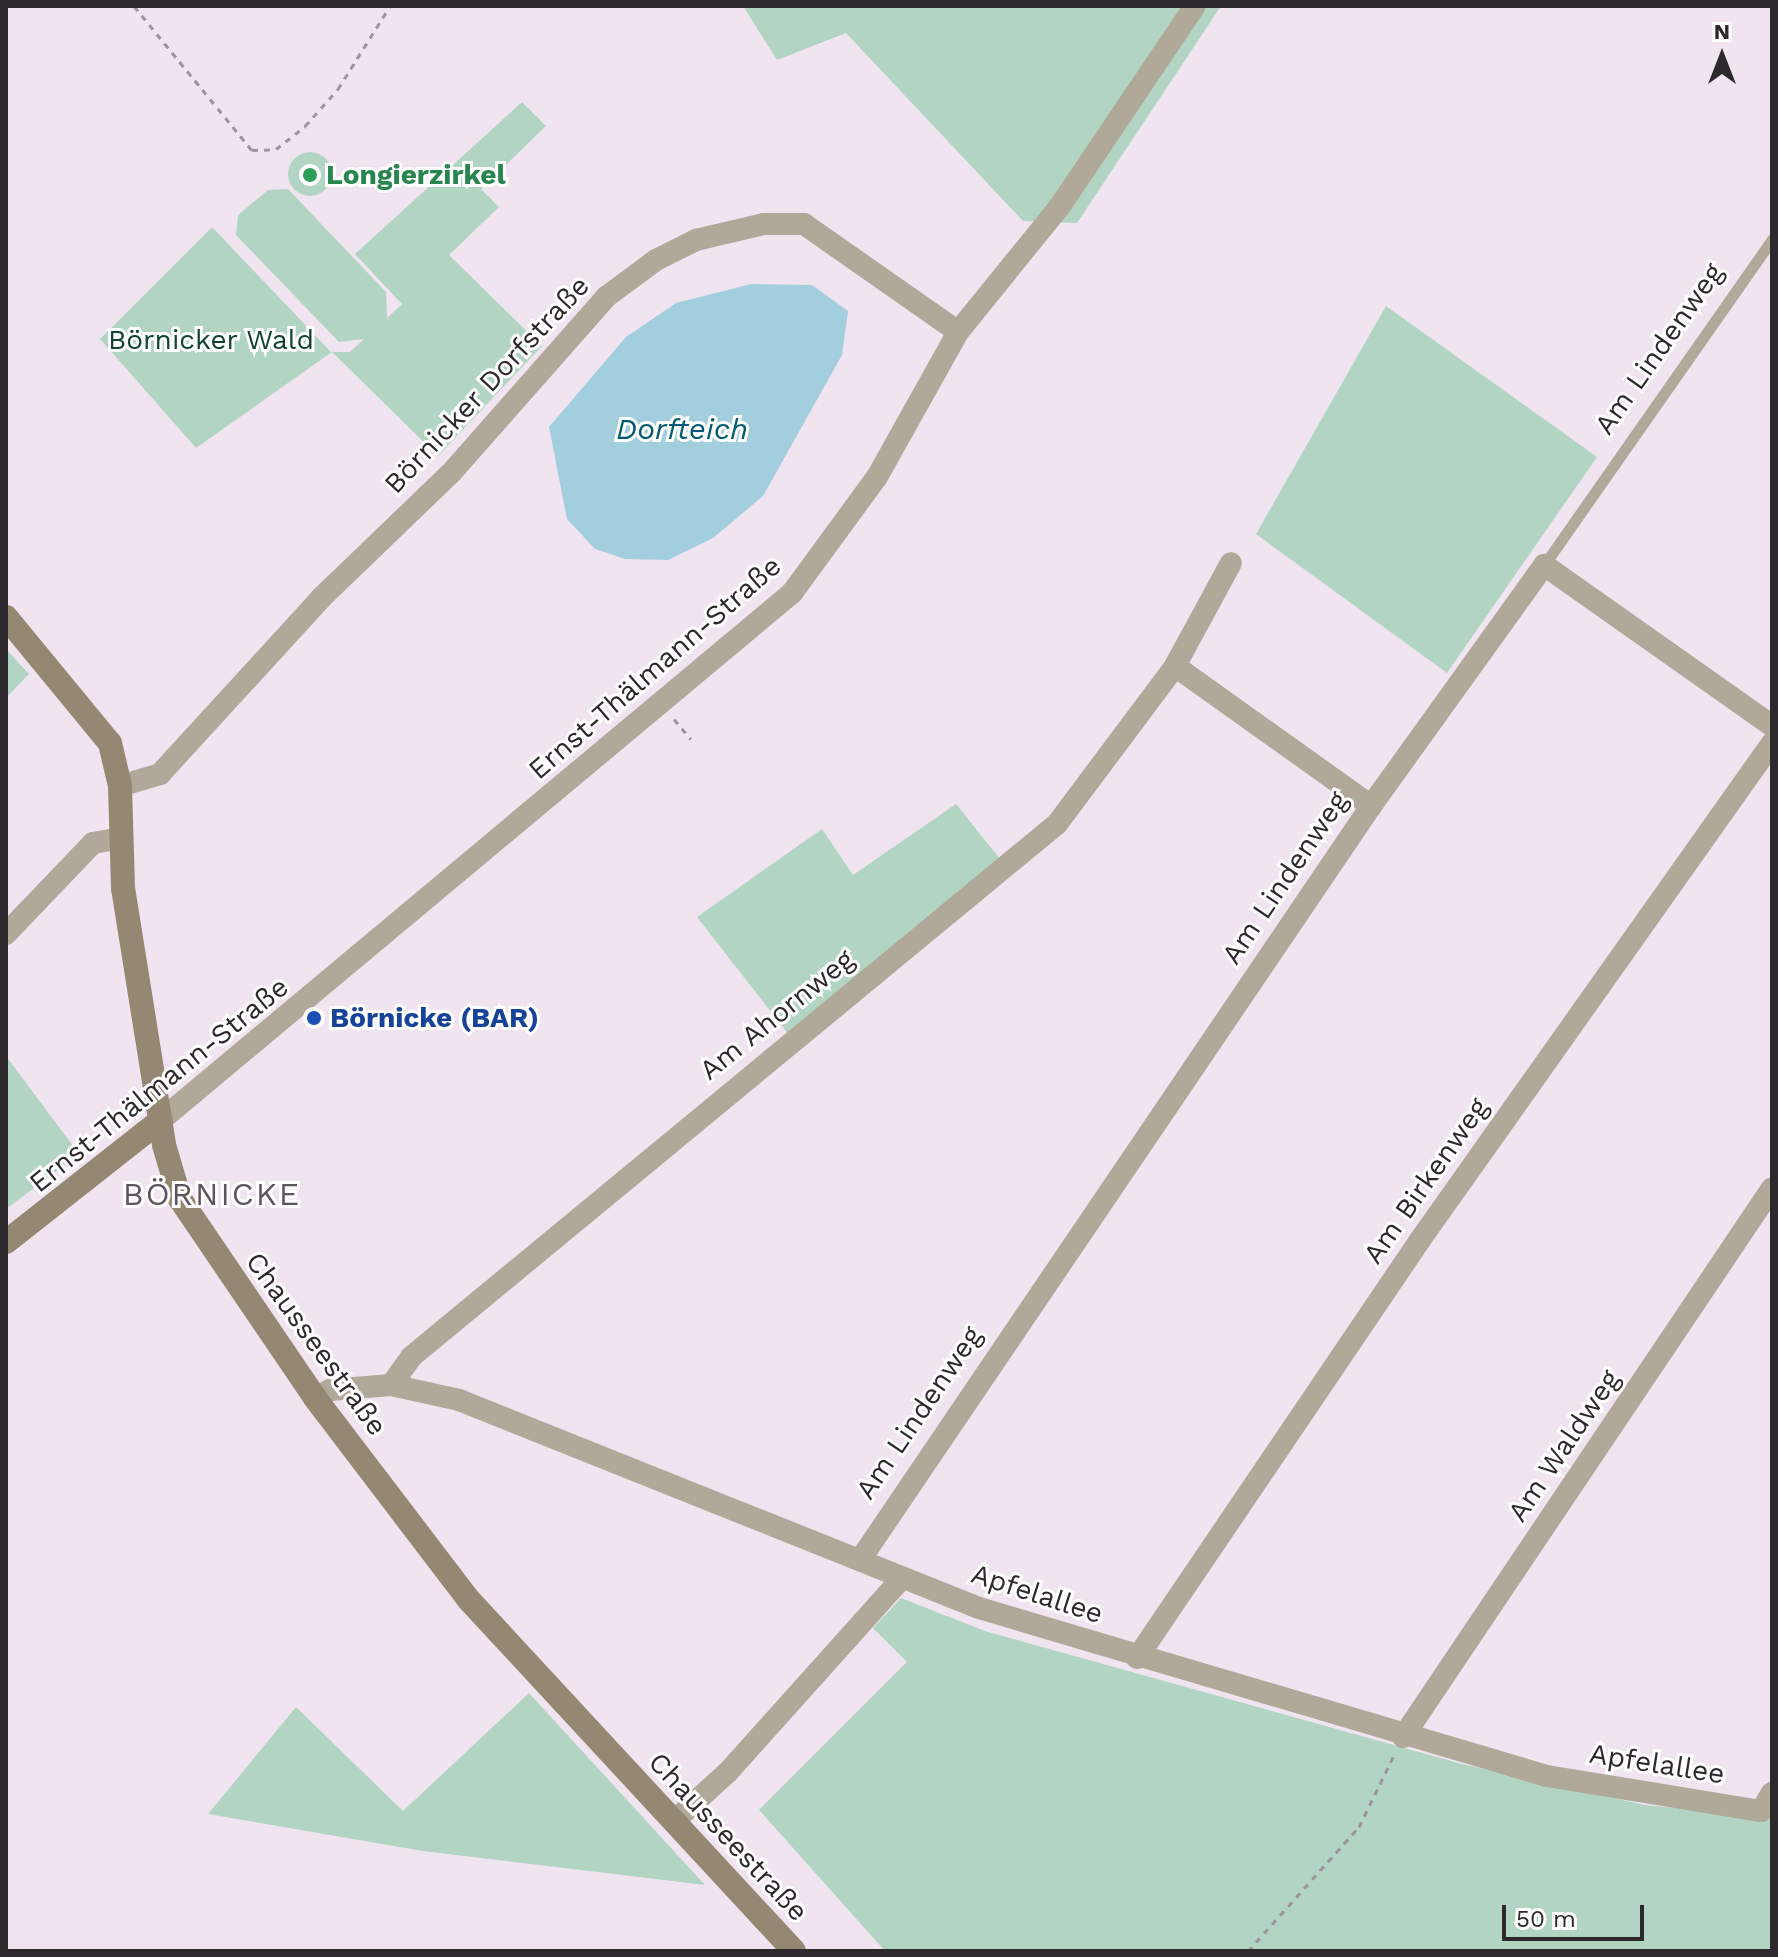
<!DOCTYPE html>
<html>
<head>
<meta charset="utf-8">
<style>
  body { margin:0 }
  #map { position:relative; width:1778px; height:1957px; overflow:hidden; background:#f0e4f1; font-family:"Work Sans",sans-serif }
  div>[style] { position:absolute }
  .green>* { inset:0; background:#b2d5c3 }
  .round { border-radius:50% }
  .water>* { inset:0; background:#a3cede }
  .path>* { height:3px; margin-top:-1.5px; transform-origin:0; background:repeating-linear-gradient(90deg,#9d949d 0 6px,transparent 0 12px) }
  .lane>* { height:11px; margin:-5.5px; padding:0 5.5px; transform-origin:5.5px; border-radius:5.5px; background:#b0a899 }
  .street>* { height:22px; margin:-11px; padding:0 11px; transform-origin:11px; border-radius:11px; background:#b0a899 }
  .secondary>* { height:24px; margin:-12px; padding:0 12px; transform-origin:12px; border-radius:12px; background:#948872 }
  .dots>* { width:22px; height:22px; translate:-50% -50%; box-sizing:border-box; border:4px solid #fff; border-radius:50% }
  span { translate:-50% -50%; white-space:nowrap; text-align:center; line-height:1.15; -webkit-text-stroke:6px #fff; paint-order:stroke }
  .leisure-label { font-size:28px; color:#27864d; font-weight:700 }
  .left { translate:0 -50%; text-align:left }
  .park-label { font-size:28px; color:#0f432f }
  .street-label { font-size:28px; color:#2c282c }
  .transit-label { font-size:28px; color:#164399; font-weight:700 }
  .water-label { font-size:30px; color:#015a72; font-style:italic }
  .quarter-label { font-size:32px; color:#5e545e; letter-spacing:2px }
  .frame { position:absolute; inset:0; border:8px solid #2c282c; pointer-events:none }
  .north { position:absolute; left:1682px; top:16px; width:80px; height:80px; -webkit-text-stroke:6px #fff; paint-order:stroke; rotate:0deg; font-size:22px; font-weight:700; line-height:32px; text-align:center; color:#2c282c }
  .north::after { content:''; display:block; margin:auto; width:28px; height:36px; background:#2c282c; clip-path:polygon(50% 0,100% 100%,50% 72%,0 100%) }
  .scale { position:absolute; left:1502px; top:1905px; width:142px; height:36px; box-sizing:border-box; border:4px solid #2c282c; border-top:0; padding-left:10px; font-size:24px; line-height:28px; white-space:nowrap; color:#2c282c; -webkit-text-stroke:6px #fff; paint-order:stroke }
</style>
</head>
<body>
<div id="map">
  <div class="green">
    <i style="clip-path:polygon(743px 6px,1221px 6px,1077px 223px,1023px 221px,846px 33px,777px 60px)"></i>
    <i style="clip-path:polygon(522px 102px,546px 126px,481px 189px,499px 207px,449px 255px,542px 346px,438px 456px,332px 352px,196px 448px,100px 339px,212px 227px,331px 352px,350px 352px,364px 339px,339px 342px,236px 235px,238px 215px,268px 190px,288px 189px,386px 292px,387px 318px,402px 304px,355px 254px)"></i>
    <i class="round" style="left:288px;top:152px;width:44px;height:44px"></i>
    <i style="clip-path:polygon(1386px 306px,1597px 457px,1447px 673px,1256px 534px)"></i>
    <i style="clip-path:polygon(6px 649px,29px 674px,6px 698px)"></i>
    <i style="clip-path:polygon(956px 804px,1000px 859px,789px 1035px,697px 917px,822px 829px,853px 875px)"></i>
    <i style="clip-path:polygon(6px 1056px,79px 1154px,6px 1209px)"></i>
    <i style="clip-path:polygon(901px 1598px,985px 1631px,1462px 1764px,1645px 1805px,1759px 1817px,1772px 1805px,1772px 1951px,885px 1951px,759px 1810px,907px 1662px,873px 1628px)"></i>
    <i style="clip-path:polygon(529px 1693px,705px 1885px,423px 1851px,208px 1814px,296px 1707px,403px 1811px)"></i>
  </div>
  <div class="water">
    <i style="clip-path:polygon(751px 284px,812px 285px,848px 311px,842px 355px,763px 496px,713px 538px,668px 560px,625px 559px,595px 549px,567px 519px,549px 427px,626px 337px,676px 303px)"></i>
  </div>
  <div class="path">
    <i style="left:134px;top:6px;width:186px;rotate:50.7deg"></i>
    <i style="left:252px;top:150px;width:24px;rotate:-2deg"></i>
    <i style="left:276px;top:149px;width:37px;rotate:-38deg"></i>
    <i style="left:305px;top:126px;width:50px;rotate:-48.3deg"></i>
    <i style="left:338px;top:89px;width:98px;rotate:-57.9deg"></i>
    <i style="left:674px;top:719px;width:26px;rotate:50deg"></i>
    <i style="left:1248px;top:1951px;width:166px;rotate:-48.2deg"></i>
    <i style="left:1359px;top:1827px;width:80px;rotate:-64.1deg"></i>
  </div>
  <div class="lane">
    <i style="left:1544px;top:565px;width:398px;rotate:-55deg"></i>
  </div>
  <div class="street">
    <i style="left:1175px;top:666px;width:241px;rotate:35.5deg"></i>
    <i style="left:120px;top:786px;width:42px;rotate:-16.7deg"></i>
    <i style="left:160px;top:774px;width:239px;rotate:-47.5deg"></i>
    <i style="left:321px;top:598px;width:180px;rotate:-43.9deg"></i>
    <i style="left:451px;top:473px;width:235px;rotate:-48.6deg"></i>
    <i style="left:606px;top:297px;width:62px;rotate:-36.5deg"></i>
    <i style="left:656px;top:260px;width:45px;rotate:-26.6deg"></i>
    <i style="left:696px;top:240px;width:70px;rotate:-13.2deg"></i>
    <i style="left:764px;top:224px;width:40px"></i>
    <i style="left:804px;top:224px;width:188px;rotate:35deg"></i>
    <i style="left:6px;top:934px;width:126px;rotate:-46.3deg"></i>
    <i style="left:93px;top:843px;width:28px;rotate:-10deg"></i>
    <i style="left:161px;top:1120px;width:822px;rotate:-39.87deg"></i>
    <i style="left:792px;top:593px;width:144px;rotate:-53.8deg"></i>
    <i style="left:877px;top:477px;width:166px;rotate:-60.8deg"></i>
    <i style="left:958px;top:332px;width:162px;rotate:-51deg"></i>
    <i style="left:1060px;top:206px;width:241px;rotate:-56deg"></i>
    <i style="left:391px;top:1385px;width:34px;rotate:-54deg"></i>
    <i style="left:411px;top:1357px;width:837px;rotate:-39.53deg"></i>
    <i style="left:1057px;top:824px;width:197px;rotate:-53.2deg"></i>
    <i style="left:1175px;top:666px;width:117px;rotate:-61.5deg"></i>
    <i style="left:315px;top:1398px;width:17px;rotate:-28deg"></i>
    <i style="left:330px;top:1390px;width:61px;rotate:-4.7deg"></i>
    <i style="left:391px;top:1385px;width:70px;rotate:12.4deg"></i>
    <i style="left:459px;top:1400px;width:560px;rotate:21.8deg"></i>
    <i style="left:979px;top:1608px;width:592px;rotate:16.48deg"></i>
    <i style="left:1547px;top:1776px;width:217px;rotate:9.3deg"></i>
    <i style="left:1761px;top:1811px;width:21px;rotate:-59deg"></i>
    <i style="left:860px;top:1560px;width:911px;rotate:-55.87deg"></i>
    <i style="left:1371px;top:806px;width:297px;rotate:-54.3deg"></i>
    <i style="left:1544px;top:565px;width:279px;rotate:35.2deg"></i>
    <i style="left:1137px;top:1658px;width:505px;rotate:-55.9deg"></i>
    <i style="left:1420px;top:1240px;width:609px;rotate:-54.69deg"></i>
    <i style="left:1403px;top:1737px;width:661px;rotate:-56.09deg"></i>
    <i style="left:674px;top:1821px;width:73px;rotate:-42.2deg"></i>
    <i style="left:728px;top:1772px;width:261px;rotate:-48.1deg"></i>
  </div>
  <div class="secondary">
    <i style="left:6px;top:617px;width:163px;rotate:50.5deg"></i>
    <i style="left:110px;top:743px;width:44px;rotate:76.9deg"></i>
    <i style="left:120px;top:786px;width:102px;rotate:88.3deg"></i>
    <i style="left:123px;top:888px;width:260px;rotate:80.9deg"></i>
    <i style="left:164px;top:1145px;width:56px;rotate:73.5deg"></i>
    <i style="left:180px;top:1199px;width:240px;rotate:55.8deg"></i>
    <i style="left:315px;top:1398px;width:254px;rotate:52.7deg"></i>
    <i style="left:469px;top:1600px;width:478px;rotate:47.2deg"></i>
    <i style="left:6px;top:1242px;width:197px;rotate:-38.2deg"></i>
  </div>
  <div class="dots">
    <i style="left:310px;top:175px;background:#2e9e5b"></i>
    <i style="left:314px;top:1018px;background:#1a4fb4"></i>
  </div>
  <div class="leisure-label">
    <span class="left" style="left:326px;top:175px">Longierzirkel</span>
  </div>
  <div class="park-label">
    <span style="left:211px;top:340px">Börnicker Wald</span>
  </div>
  <div class="street-label">
    <span style="left:1659px;top:349px;rotate:-55deg">Am Lindenweg</span>
    <span style="left:487px;top:385px;rotate:-47deg">Börnicker Dorfstraße</span>
    <span style="left:655px;top:668px;rotate:-41deg">Ernst-Thälmann-Straße</span>
    <span style="left:1285px;top:878px;rotate:-56deg">Am Lindenweg</span>
    <span style="left:777px;top:1015px;rotate:-39deg">Am Ahornweg</span>
    <span style="left:159px;top:1085px;rotate:-39deg">Ernst-Thälmann-Straße</span>
    <span style="left:1426px;top:1181px;rotate:-55deg">Am Birkenweg</span>
    <span style="left:316px;top:1344px;rotate:54deg">Chausseestraße</span>
    <span style="left:919px;top:1413px;rotate:-56deg">Am Lindenweg</span>
    <span style="left:1564px;top:1446px;rotate:-56deg">Am Waldweg</span>
    <span style="left:1037px;top:1594px;rotate:18deg">Apfelallee</span>
    <span style="left:1657px;top:1764px;rotate:9deg">Apfelallee</span>
    <span style="left:728px;top:1837px;rotate:47deg">Chausseestraße</span>
  </div>
  <div class="transit-label">
    <span class="left" style="left:330px;top:1018px">Börnicke (BAR)</span>
  </div>
  <div class="water-label">
    <span style="left:682px;top:429px">Dorfteich</span>
  </div>
  <div class="quarter-label">
    <span style="left:212px;top:1194px">BÖRNICKE</span>
  </div>
  <div class="frame"></div>
  <div class="north">N</div>
  <div class="scale">50 m</div>
</div>
</body>
</html>
